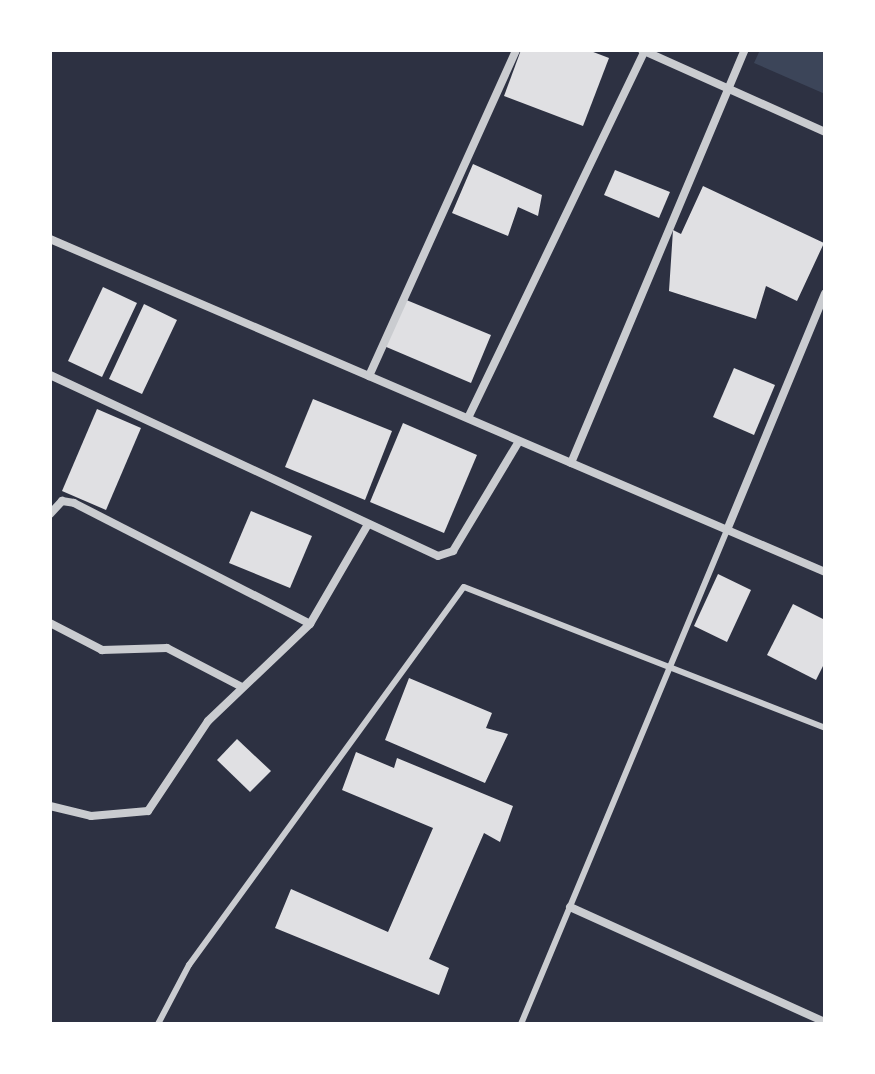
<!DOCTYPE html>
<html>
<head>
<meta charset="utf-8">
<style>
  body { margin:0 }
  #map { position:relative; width:875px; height:1074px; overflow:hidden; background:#2d3142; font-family:Figtree,sans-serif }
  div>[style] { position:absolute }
  .green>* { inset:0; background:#3c4559 }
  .building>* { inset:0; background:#e0e0e3 }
  .service>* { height:6px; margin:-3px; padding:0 3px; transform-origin:3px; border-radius:3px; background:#caccd0 }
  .minor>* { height:8px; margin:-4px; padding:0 4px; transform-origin:4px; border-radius:4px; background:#caccd0 }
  span { translate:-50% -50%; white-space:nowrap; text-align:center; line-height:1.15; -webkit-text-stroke:8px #fff; paint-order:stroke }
  .frame { position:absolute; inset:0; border:52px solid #fff; pointer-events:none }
</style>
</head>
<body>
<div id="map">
  <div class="green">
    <i style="clip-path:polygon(760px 50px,825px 50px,825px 94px,754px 63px)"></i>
  </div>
  <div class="building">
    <i style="clip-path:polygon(521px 50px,588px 50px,609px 58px,583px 126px,504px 96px)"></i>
    <i style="clip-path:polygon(473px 164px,542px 195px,538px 216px,518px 207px,508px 236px,452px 213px)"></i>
    <i style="clip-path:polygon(615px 170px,670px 192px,659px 218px,604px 195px)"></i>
    <i style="clip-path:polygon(703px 186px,824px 243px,797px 301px,766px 286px,756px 319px,669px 291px,673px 230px,681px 234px)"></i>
    <i style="clip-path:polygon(103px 287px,137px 303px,102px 377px,68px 361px)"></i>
    <i style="clip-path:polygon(404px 299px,491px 335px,471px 383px,384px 346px)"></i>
    <i style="clip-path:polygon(144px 304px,177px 320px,142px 394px,109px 379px)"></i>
    <i style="clip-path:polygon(734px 368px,775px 385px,754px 435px,713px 417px)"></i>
    <i style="clip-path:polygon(313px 399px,392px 431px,365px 500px,285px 467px)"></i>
    <i style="clip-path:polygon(97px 409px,141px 428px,106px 510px,62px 491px)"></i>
    <i style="clip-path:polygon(403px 423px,477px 455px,444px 533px,370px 502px)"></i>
    <i style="clip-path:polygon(251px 511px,312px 536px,290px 588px,229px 563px)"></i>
    <i style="clip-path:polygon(718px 574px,751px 590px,727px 642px,694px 626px)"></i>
    <i style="clip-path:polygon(793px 604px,825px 620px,825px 662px,816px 680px,767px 655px)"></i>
    <i style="clip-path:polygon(409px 678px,492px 713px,486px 728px,508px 734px,485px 783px,385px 740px)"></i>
    <i style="clip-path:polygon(237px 739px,271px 771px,250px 792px,217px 760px)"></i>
    <i style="clip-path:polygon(356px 752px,394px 768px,397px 758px,513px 806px,500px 842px,484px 833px,429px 959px,449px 968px,439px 995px,275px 928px,291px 889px,388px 932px,433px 828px,342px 790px)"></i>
  </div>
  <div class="service">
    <i style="left:158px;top:1024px;width:67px;rotate:-62.3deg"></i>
    <i style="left:189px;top:965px;width:467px;rotate:-54deg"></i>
    <i style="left:464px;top:587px;width:388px;rotate:21.3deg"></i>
    <i style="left:521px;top:1024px;width:535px;rotate:-67.36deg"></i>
  </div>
  <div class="minor">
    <i style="left:642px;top:50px;width:201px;rotate:24.1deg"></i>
    <i style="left:50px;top:239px;width:844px;rotate:23.25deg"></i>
    <i style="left:50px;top:375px;width:428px;rotate:25deg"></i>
    <i style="left:438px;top:556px;width:16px;rotate:-18deg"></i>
    <i style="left:453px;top:551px;width:126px;rotate:-59deg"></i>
    <i style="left:369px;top:376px;width:358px;rotate:-65.7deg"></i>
    <i style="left:468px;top:418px;width:408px;rotate:-64.3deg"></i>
    <i style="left:571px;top:463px;width:448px;rotate:-67.2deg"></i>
    <i style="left:50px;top:514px;width:18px;rotate:-47deg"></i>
    <i style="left:62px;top:501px;width:12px;rotate:9deg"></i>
    <i style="left:74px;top:503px;width:265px;rotate:27.1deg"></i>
    <i style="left:727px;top:530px;width:256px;rotate:-67.5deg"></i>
    <i style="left:50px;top:623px;width:59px;rotate:27.4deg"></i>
    <i style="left:102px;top:650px;width:65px;rotate:-1.8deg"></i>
    <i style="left:167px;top:648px;width:85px;rotate:27.5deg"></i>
    <i style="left:50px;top:806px;width:42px;rotate:13.7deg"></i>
    <i style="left:91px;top:816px;width:57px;rotate:-5deg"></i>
    <i style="left:148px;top:811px;width:108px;rotate:-56.3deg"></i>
    <i style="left:208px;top:721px;width:141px;rotate:-43.6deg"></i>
    <i style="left:310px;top:624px;width:113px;rotate:-59.8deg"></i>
    <i style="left:570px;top:907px;width:280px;rotate:24.3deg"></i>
  </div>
  <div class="frame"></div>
</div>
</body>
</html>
